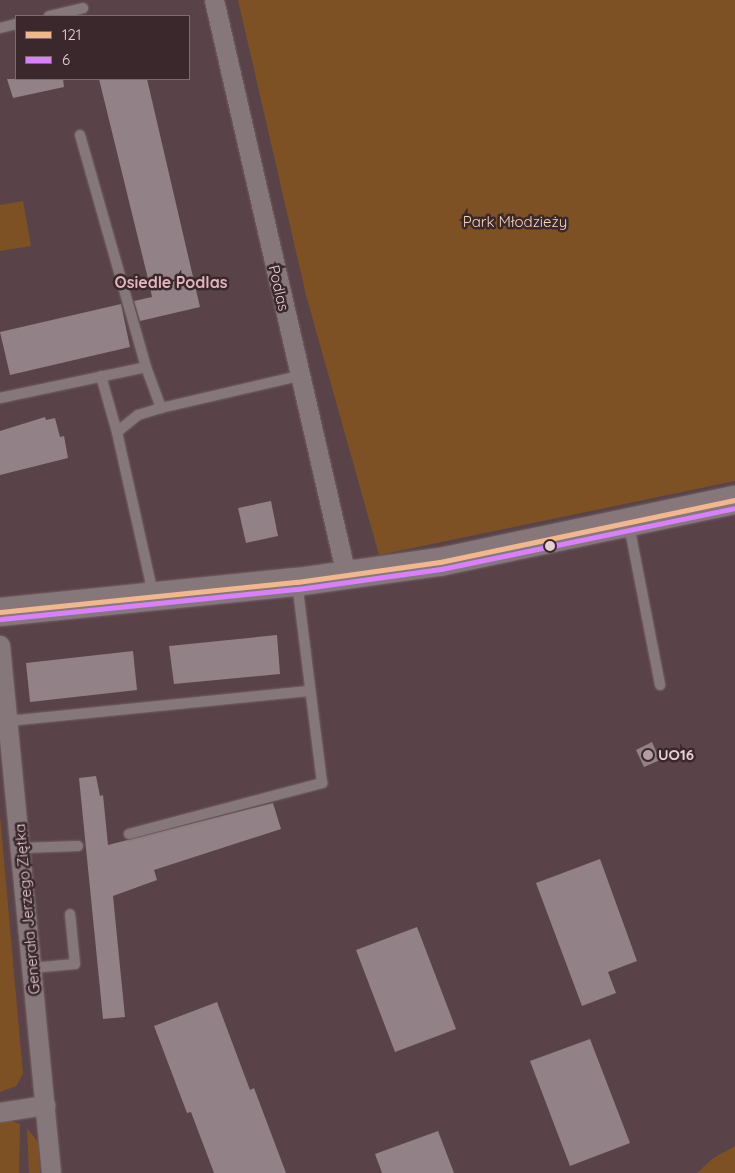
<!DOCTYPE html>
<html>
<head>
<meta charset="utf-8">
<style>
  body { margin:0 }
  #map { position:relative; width:735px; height:1173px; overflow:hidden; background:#594348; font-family:Quicksand,sans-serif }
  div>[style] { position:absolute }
  .green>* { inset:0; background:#7e5124 }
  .building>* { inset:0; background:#928187 }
  .roads { filter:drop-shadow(0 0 1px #746166) drop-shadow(0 0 1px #746166) }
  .lane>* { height:10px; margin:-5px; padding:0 5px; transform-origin:5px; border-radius:5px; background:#86777a }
  .street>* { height:19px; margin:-9.5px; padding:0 9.5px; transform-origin:9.5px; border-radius:9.5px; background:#86777a }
  .secondary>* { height:28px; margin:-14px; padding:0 14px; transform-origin:14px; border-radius:14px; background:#86777a }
  .bus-1>* { height:5px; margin:-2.5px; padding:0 2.5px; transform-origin:2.5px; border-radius:2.5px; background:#f1b78d }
  .bus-2>* { height:5px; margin:-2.5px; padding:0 2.5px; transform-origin:2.5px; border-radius:2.5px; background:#d880ff }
  .dots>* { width:14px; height:14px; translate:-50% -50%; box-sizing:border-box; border:2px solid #3a282c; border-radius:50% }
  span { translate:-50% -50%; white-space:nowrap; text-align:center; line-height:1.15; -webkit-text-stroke:5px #3a282c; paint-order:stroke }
  .park-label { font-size:15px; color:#fcd7b6 }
  .street-label { font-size:15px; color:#e6ced3 }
  .poi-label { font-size:15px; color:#e6ced3; font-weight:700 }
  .left { translate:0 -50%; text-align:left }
  .neighbourhood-label { font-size:16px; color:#e2b4be; font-weight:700 }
  .legend { position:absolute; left:15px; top:15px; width:175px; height:65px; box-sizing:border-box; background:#3a282c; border:1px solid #7f6a6f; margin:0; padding:6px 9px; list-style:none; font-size:15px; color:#e6ced3 }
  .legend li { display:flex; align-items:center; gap:10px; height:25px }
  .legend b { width:25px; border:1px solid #7f6a6f }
</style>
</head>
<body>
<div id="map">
  <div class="green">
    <i style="clip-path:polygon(238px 0,735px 0,735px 481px,379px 555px,306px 295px)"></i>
    <i style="clip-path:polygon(23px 201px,31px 246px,0 251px,0 205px)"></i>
    <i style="clip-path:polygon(0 816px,23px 1074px,16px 1086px,0 1092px)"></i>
    <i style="clip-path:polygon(9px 1120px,20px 1124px,19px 1173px,0 1173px,0 1122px)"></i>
    <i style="clip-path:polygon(27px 1128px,38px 1142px,40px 1173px,29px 1173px)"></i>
    <i style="clip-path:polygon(735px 1146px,735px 1173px,697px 1173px,712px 1159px)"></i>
  </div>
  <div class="building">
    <i style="clip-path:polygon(7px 79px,63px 79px,64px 87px,13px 98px)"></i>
    <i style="clip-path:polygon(99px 79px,147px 79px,200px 307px,140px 321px,134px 301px,152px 297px,150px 287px)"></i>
    <i style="clip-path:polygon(121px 304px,130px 347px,10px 375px,0 332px)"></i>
    <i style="clip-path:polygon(45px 417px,46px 420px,55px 418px,60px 437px,64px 436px,68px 458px,0 475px,0 431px)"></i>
    <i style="clip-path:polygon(271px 501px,278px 536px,246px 543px,238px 508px)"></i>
    <i style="clip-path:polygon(277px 635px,280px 674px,174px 684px,169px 646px)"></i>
    <i style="clip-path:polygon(133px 651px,137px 690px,30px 702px,26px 663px)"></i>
    <i style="clip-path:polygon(652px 742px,660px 760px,644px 767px,636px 750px)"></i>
    <i style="clip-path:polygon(96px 776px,100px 796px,103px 795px,108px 845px,273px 803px,281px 829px,154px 870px,157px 880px,113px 896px,125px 1017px,103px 1019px,79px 778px)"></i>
    <i style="clip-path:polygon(600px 859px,637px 961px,608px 972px,616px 993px,582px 1006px,536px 883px)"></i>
    <i style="clip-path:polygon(417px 927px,456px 1029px,395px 1052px,356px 950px)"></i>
    <i style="clip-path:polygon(217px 1002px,250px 1090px,254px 1088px,286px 1173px,214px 1173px,191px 1112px,187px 1113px,154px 1026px)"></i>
    <i style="clip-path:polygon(590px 1039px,630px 1143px,570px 1166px,530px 1061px)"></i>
    <i style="clip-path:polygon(438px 1131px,454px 1173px,382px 1173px,375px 1154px)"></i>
  </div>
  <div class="roads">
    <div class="lane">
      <i style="left:49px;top:16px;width:35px;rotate:-13deg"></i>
      <i style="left:0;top:28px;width:16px;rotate:-14deg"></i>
      <i style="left:80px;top:135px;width:241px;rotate:74.1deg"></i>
      <i style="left:146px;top:367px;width:44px;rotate:69.9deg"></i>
      <i style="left:161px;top:408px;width:142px;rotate:-13.1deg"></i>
      <i style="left:101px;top:376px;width:58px;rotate:74.1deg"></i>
      <i style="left:0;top:398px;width:149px;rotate:-12deg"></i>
      <i style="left:629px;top:525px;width:163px;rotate:79deg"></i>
      <i style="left:151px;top:597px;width:17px;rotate:-93deg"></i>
      <i style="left:150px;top:580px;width:152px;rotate:-102.6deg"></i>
      <i style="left:117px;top:432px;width:27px;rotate:-39deg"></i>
      <i style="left:138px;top:415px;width:24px;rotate:-17deg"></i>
      <i style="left:8px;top:721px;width:302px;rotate:-5.7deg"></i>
      <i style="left:129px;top:834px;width:200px;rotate:-14.8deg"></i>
      <i style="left:322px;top:783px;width:203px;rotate:-97.1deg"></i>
      <i style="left:21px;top:848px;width:57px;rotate:-2deg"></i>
      <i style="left:32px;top:968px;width:43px;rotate:-5.3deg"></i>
      <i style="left:75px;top:964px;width:50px;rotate:-95.7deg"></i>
    </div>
    <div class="street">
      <i style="left:214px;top:0;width:590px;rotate:77.07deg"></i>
      <i style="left:0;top:645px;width:530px;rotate:84.48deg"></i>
      <i style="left:0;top:1112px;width:46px;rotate:-8.8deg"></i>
    </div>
    <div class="secondary">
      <i style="left:0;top:612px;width:299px;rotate:-5.8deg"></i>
      <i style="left:297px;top:582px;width:144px;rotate:-8deg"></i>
      <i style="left:440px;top:562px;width:301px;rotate:-11.9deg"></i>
    </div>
  </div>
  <div class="bus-1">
    <i style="left:0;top:612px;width:299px;rotate:-5.8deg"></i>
    <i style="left:297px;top:582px;width:144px;rotate:-8deg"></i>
    <i style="left:440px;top:562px;width:301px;rotate:-11.9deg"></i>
  </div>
  <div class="bus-2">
    <i style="left:1px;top:619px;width:299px;rotate:-5.8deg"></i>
    <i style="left:298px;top:589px;width:144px;rotate:-8deg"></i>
    <i style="left:441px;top:569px;width:300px;rotate:-11.7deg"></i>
  </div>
  <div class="dots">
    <i style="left:550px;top:546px;background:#e6ced3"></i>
    <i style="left:648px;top:755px;background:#b59da2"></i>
  </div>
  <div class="park-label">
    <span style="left:515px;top:222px">Park Młodzieży</span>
  </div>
  <div class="street-label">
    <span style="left:279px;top:288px;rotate:77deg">Podlas</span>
    <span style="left:27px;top:909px;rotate:-95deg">Generała Jerzego Ziętka</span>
  </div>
  <div class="poi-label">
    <span class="left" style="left:658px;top:755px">UO16</span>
  </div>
  <div class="neighbourhood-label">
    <span style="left:171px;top:282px">Osiedle Podlas</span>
  </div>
  <ul class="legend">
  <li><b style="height:6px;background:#f1b78d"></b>121</li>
  <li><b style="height:6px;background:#d880ff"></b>6</li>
  </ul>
</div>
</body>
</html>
